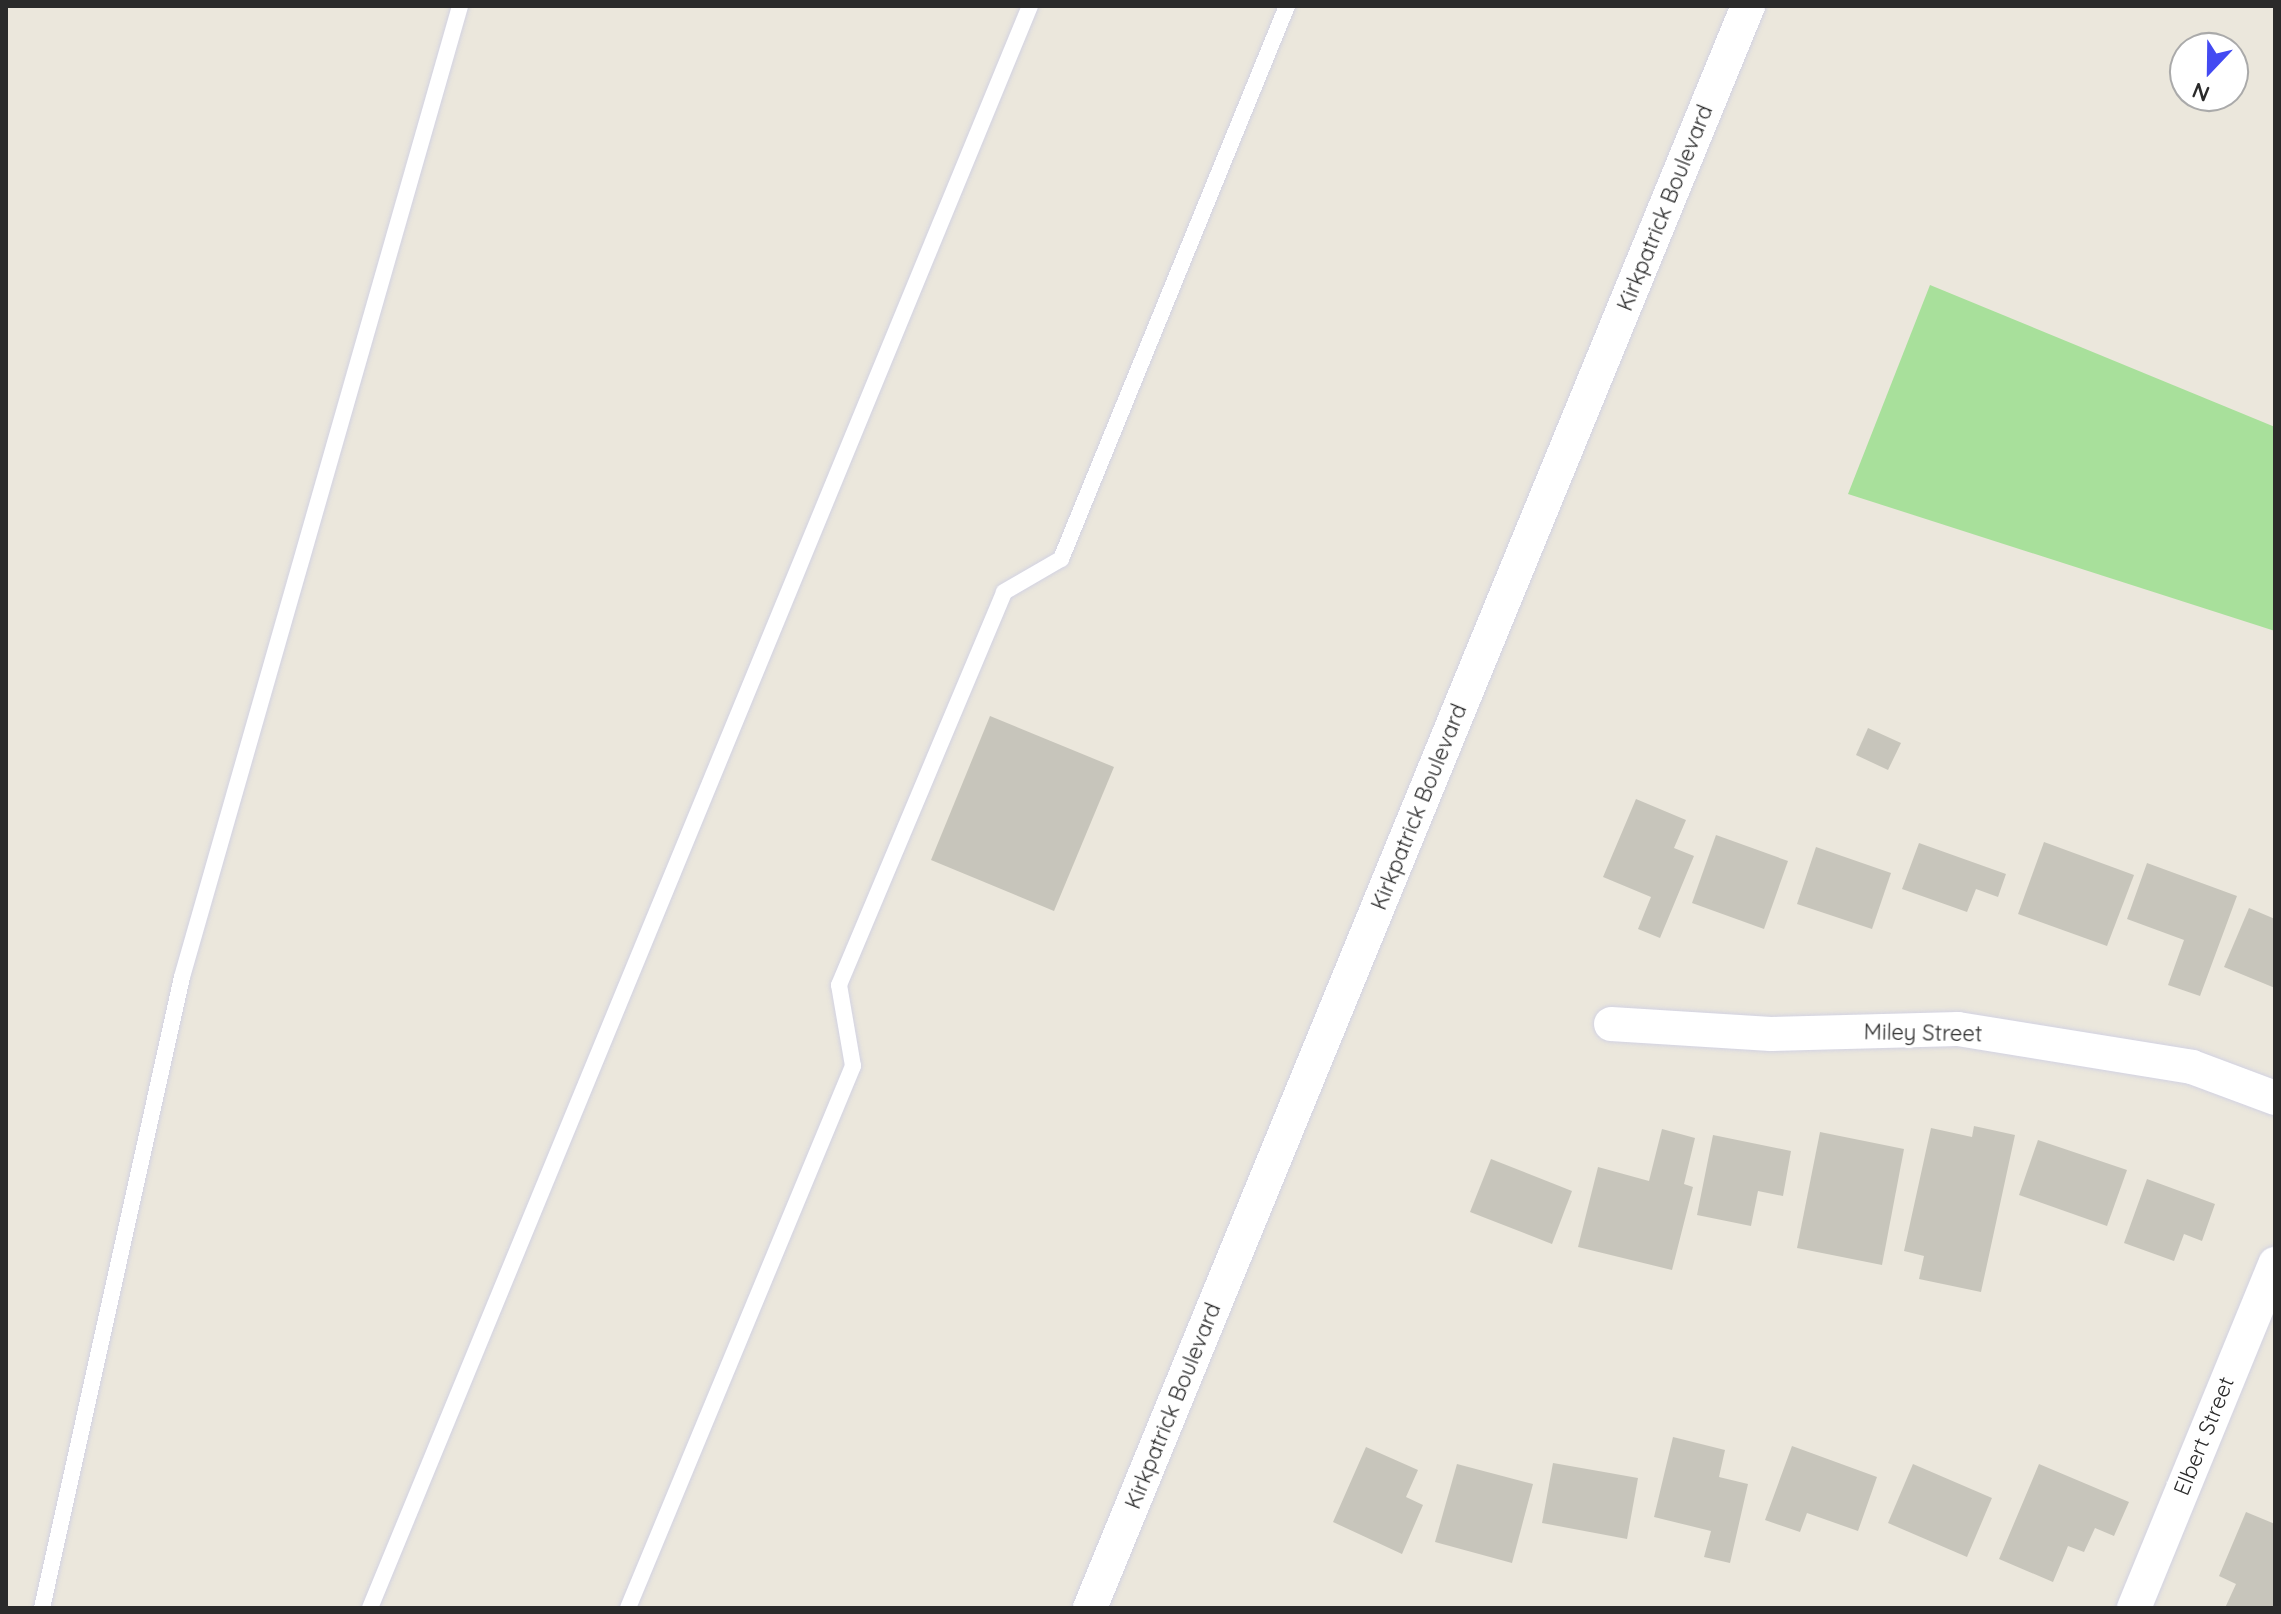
<!DOCTYPE html>
<html>
<head>
<meta charset="utf-8">
<style>
  body { margin:0 }
  #map { position:relative; width:2281px; height:1614px; overflow:hidden; background:#ebe7dc; font-family:Quicksand,sans-serif }
  div>[style] { position:absolute }
  .green>* { inset:0; background:#a8e09b }
  .building>* { inset:0; background:#c7c5bb }
  .roads { filter:drop-shadow(0 0 2px #d2d2e2) drop-shadow(0 0 2px #d2d2e2) }
  .service>* { height:16px; margin:-8px; padding:0 8px; transform-origin:8px; border-radius:8px; background:#fff }
  .minor>* { height:34px; margin:-17px; padding:0 17px; transform-origin:17px; border-radius:17px; background:#fff }
  span { translate:-50% -50%; white-space:nowrap; text-align:center; line-height:1.15; -webkit-text-stroke:6px #fff; paint-order:stroke }
  .street-label { font-size:22px; color:#2a2a2a }
  .frame { position:absolute; inset:0; border:8px solid #2a2a2a; pointer-events:none }
  .north { position:absolute; left:2169px; top:32px; width:80px; height:80px; box-sizing:border-box; background:#fff; border:2px solid #aaa; border-radius:50%; rotate:202deg; font-size:22px; font-weight:700; line-height:32px; text-align:center; color:#2a2a2a }
  .north::after { content:''; display:block; margin:auto; width:28px; height:36px; background:#434af2; clip-path:polygon(50% 0,100% 100%,50% 72%,0 100%) }
</style>
</head>
<body>
<div id="map">
  <div class="green">
    <i style="clip-path:polygon(1930px 285px,2275px 427px,2275px 631px,1848px 494px)"></i>
  </div>
  <div class="building">
    <i style="clip-path:polygon(990px 716px,1114px 767px,1054px 911px,931px 860px)"></i>
    <i style="clip-path:polygon(1868px 728px,1901px 743px,1888px 770px,1856px 755px)"></i>
    <i style="clip-path:polygon(1636px 799px,1686px 820px,1674px 848px,1694px 856px,1660px 938px,1638px 929px,1651px 897px,1603px 877px)"></i>
    <i style="clip-path:polygon(1716px 835px,1788px 861px,1764px 929px,1692px 903px)"></i>
    <i style="clip-path:polygon(2044px 842px,2134px 875px,2107px 946px,2018px 914px)"></i>
    <i style="clip-path:polygon(1919px 843px,2006px 874px,1998px 897px,1976px 889px,1967px 912px,1902px 889px)"></i>
    <i style="clip-path:polygon(1816px 847px,1891px 873px,1872px 929px,1797px 904px)"></i>
    <i style="clip-path:polygon(2147px 863px,2237px 896px,2200px 996px,2168px 985px,2184px 940px,2127px 919px)"></i>
    <i style="clip-path:polygon(2249px 908px,2275px 919px,2275px 988px,2224px 967px)"></i>
    <i style="clip-path:polygon(1974px 1126px,2015px 1135px,1981px 1292px,1919px 1279px,1924px 1256px,1904px 1251px,1931px 1128px,1972px 1137px)"></i>
    <i style="clip-path:polygon(1662px 1129px,1695px 1138px,1684px 1184px,1693px 1187px,1672px 1270px,1578px 1247px,1598px 1167px,1649px 1181px)"></i>
    <i style="clip-path:polygon(1820px 1132px,1904px 1149px,1882px 1265px,1797px 1248px)"></i>
    <i style="clip-path:polygon(1713px 1135px,1791px 1151px,1783px 1196px,1758px 1191px,1751px 1226px,1697px 1215px)"></i>
    <i style="clip-path:polygon(2038px 1140px,2127px 1170px,2107px 1226px,2019px 1195px)"></i>
    <i style="clip-path:polygon(1491px 1159px,1572px 1191px,1552px 1244px,1470px 1212px)"></i>
    <i style="clip-path:polygon(2147px 1179px,2215px 1204px,2202px 1241px,2184px 1234px,2174px 1261px,2124px 1243px)"></i>
    <i style="clip-path:polygon(1673px 1437px,1725px 1450px,1719px 1477px,1748px 1484px,1730px 1563px,1704px 1557px,1711px 1531px,1654px 1517px)"></i>
    <i style="clip-path:polygon(1792px 1446px,1877px 1477px,1858px 1531px,1807px 1513px,1800px 1532px,1765px 1520px)"></i>
    <i style="clip-path:polygon(1366px 1447px,1418px 1470px,1406px 1497px,1423px 1505px,1402px 1554px,1333px 1522px)"></i>
    <i style="clip-path:polygon(1553px 1463px,1638px 1478px,1627px 1539px,1542px 1523px)"></i>
    <i style="clip-path:polygon(1457px 1464px,1533px 1484px,1512px 1563px,1435px 1542px)"></i>
    <i style="clip-path:polygon(1913px 1464px,1992px 1498px,1967px 1557px,1888px 1523px)"></i>
    <i style="clip-path:polygon(2039px 1464px,2129px 1502px,2114px 1536px,2095px 1528px,2084px 1552px,2068px 1546px,2053px 1582px,1999px 1559px)"></i>
    <i style="clip-path:polygon(2246px 1512px,2275px 1524px,2275px 1608px,2225px 1608px,2236px 1584px,2219px 1576px)"></i>
  </div>
  <div class="roads">
    <div class="service">
      <i style="left:42px;top:1608px;width:646px;rotate:-77.49deg"></i>
      <i style="left:182px;top:977px;width:1010px;rotate:-74.02deg"></i>
      <i style="left:370px;top:1608px;width:1733px;rotate:-67.61deg"></i>
      <i style="left:628px;top:1608px;width:587px;rotate:-67.46deg"></i>
      <i style="left:853px;top:1066px;width:82px;rotate:-99.8deg"></i>
      <i style="left:839px;top:985px;width:426px;rotate:-67.2deg"></i>
      <i style="left:1004px;top:592px;width:66px;rotate:-30.1deg"></i>
      <i style="left:1061px;top:559px;width:597px;rotate:-67.77deg"></i>
    </div>
    <div class="minor">
      <i style="left:1611px;top:1024px;width:160px;rotate:3.6deg"></i>
      <i style="left:1771px;top:1034px;width:187px;rotate:-1.5deg"></i>
      <i style="left:1958px;top:1029px;width:237px;rotate:9.2deg"></i>
      <i style="left:2192px;top:1067px;width:89px;rotate:20.5deg"></i>
      <i style="left:1090px;top:1608px;width:1732px;rotate:-67.67deg"></i>
      <i style="left:2134px;top:1608px;width:372px;rotate:-67.7deg"></i>
    </div>
  </div>
  <div class="street-label">
    <span style="left:1665px;top:208px;rotate:-68deg">Kirkpatrick Boulevard</span>
    <span style="left:1419px;top:807px;rotate:-68deg">Kirkpatrick Boulevard</span>
    <span style="left:1923px;top:1033px;rotate:1deg">Miley Street</span>
    <span style="left:1173px;top:1406px;rotate:-68deg">Kirkpatrick Boulevard</span>
    <span style="left:2204px;top:1436px;rotate:-68deg">Elbert Street</span>
  </div>
  <div class="frame"></div>
  <div class="north">N</div>
</div>
</body>
</html>
